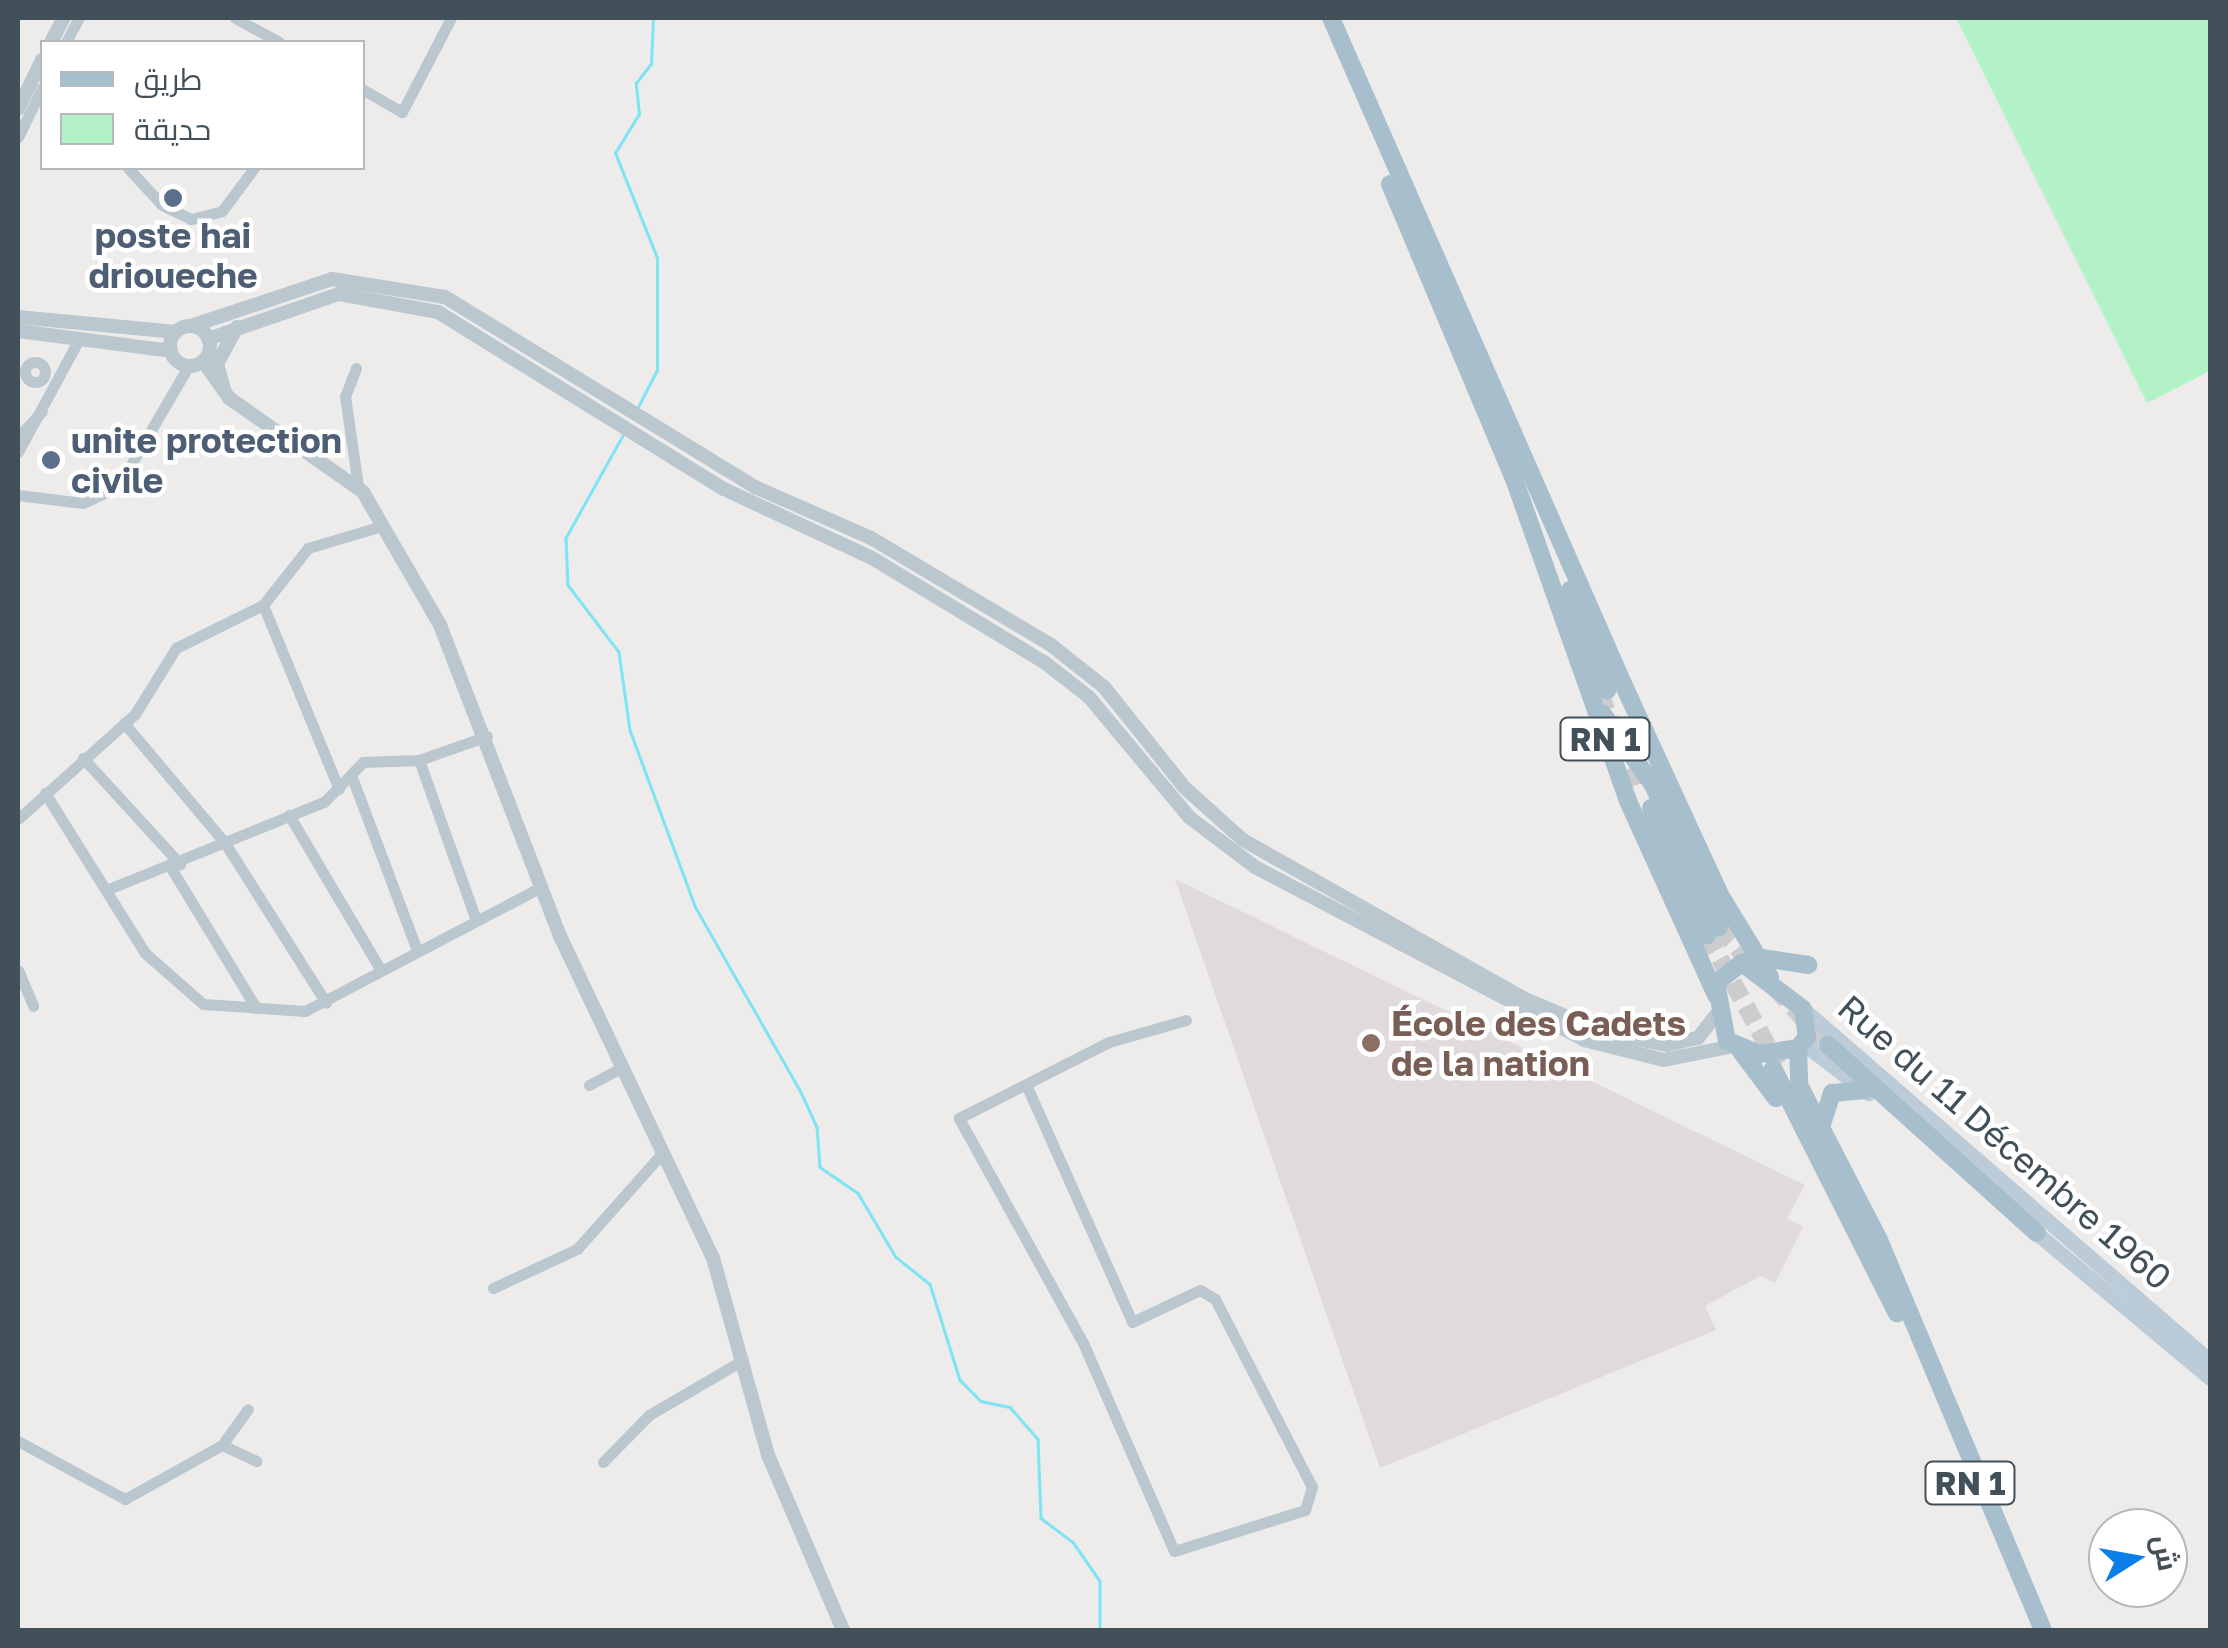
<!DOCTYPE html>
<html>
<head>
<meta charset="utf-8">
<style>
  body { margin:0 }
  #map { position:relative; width:2228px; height:1648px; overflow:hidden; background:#eeebeb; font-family:"Golos Text",Cairo,sans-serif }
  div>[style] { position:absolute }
  .education>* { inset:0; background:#dfdbdd }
  .green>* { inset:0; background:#b3f2c6 }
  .stream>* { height:2.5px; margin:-1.25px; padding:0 1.25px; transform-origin:1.25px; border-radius:1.25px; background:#7ce4f2 }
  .primary-tunnel>* { height:18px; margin-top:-9px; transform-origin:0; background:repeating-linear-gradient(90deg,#ccccce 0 18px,transparent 0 27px) }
  .minor>* { height:11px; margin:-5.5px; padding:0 5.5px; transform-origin:5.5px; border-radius:5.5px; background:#bac7cf }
  .minor>.ring { margin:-5.5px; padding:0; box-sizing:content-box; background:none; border:11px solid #bac7cf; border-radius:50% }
  .tertiary>* { height:14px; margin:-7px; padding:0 7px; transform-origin:7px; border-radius:7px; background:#bac7cf }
  .tertiary>.ring { margin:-7px; padding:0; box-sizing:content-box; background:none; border:14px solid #bac7cf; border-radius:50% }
  .secondary>* { height:15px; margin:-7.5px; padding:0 7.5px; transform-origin:7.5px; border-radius:7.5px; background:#bbcbd7 }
  .primary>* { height:18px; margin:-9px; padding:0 9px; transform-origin:9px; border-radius:9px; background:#a7becd }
  .dots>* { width:28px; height:28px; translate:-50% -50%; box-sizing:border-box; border:5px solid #fff; border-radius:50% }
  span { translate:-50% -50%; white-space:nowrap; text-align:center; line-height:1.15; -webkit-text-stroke:9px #fff; paint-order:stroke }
  .shield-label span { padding:2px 8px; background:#fff; border:2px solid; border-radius:8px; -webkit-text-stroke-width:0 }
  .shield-label { font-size:32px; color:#42505a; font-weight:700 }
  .service-label { font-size:35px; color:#4e5e75; font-weight:700 }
  .left { translate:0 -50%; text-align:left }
  .education-label { font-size:35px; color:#785e54; font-weight:700 }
  .street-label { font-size:35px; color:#42505a }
  .frame { position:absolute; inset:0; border:20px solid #42505a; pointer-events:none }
  .legend { position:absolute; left:40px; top:40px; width:325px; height:130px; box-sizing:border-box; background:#fff; border:2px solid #b3b9bd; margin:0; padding:12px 18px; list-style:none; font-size:30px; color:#42505a }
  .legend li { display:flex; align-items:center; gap:20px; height:50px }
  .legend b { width:50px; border:2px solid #b3b9bd }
  .north { position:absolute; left:2088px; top:1508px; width:100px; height:100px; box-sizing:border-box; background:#fff; border:2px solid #b3b9bd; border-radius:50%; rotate:79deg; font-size:28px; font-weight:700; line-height:40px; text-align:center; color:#42505a }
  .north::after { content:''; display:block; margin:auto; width:35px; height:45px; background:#0a7ee9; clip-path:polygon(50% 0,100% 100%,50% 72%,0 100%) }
</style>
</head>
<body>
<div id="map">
  <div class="education">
    <i style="clip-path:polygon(1175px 879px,1805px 1185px,1787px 1218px,1803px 1227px,1775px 1283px,1760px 1276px,1705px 1306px,1716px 1330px,1380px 1468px)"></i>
  </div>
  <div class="green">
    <i style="clip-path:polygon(1956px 18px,2210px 18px,2210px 371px,2147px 403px)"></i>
  </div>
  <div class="stream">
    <i style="left:637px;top:409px;width:44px;rotate:-62.9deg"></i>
    <i style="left:657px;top:370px;width:112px;rotate:-90deg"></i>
    <i style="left:657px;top:258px;width:113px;rotate:-111.8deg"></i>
    <i style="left:615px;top:153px;width:46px;rotate:-58.4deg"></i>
    <i style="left:639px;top:114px;width:31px;rotate:-96deg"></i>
    <i style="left:636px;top:83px;width:24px;rotate:-52deg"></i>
    <i style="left:651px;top:64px;width:46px;rotate:-87.5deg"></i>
    <i style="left:624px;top:434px;width:119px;rotate:119.1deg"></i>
    <i style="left:566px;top:538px;width:47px;rotate:87.6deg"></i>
    <i style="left:568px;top:585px;width:84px;rotate:52.7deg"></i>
    <i style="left:619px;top:652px;width:79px;rotate:82deg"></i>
    <i style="left:630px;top:730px;width:190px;rotate:69.7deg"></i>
    <i style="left:696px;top:908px;width:210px;rotate:60.3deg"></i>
    <i style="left:800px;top:1090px;width:41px;rotate:65.3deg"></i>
    <i style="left:817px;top:1127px;width:40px;rotate:85.7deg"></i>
    <i style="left:820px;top:1167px;width:46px;rotate:34.4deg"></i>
    <i style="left:858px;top:1193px;width:74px;rotate:59.3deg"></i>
    <i style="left:896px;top:1257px;width:43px;rotate:38.5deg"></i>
    <i style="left:930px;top:1284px;width:101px;rotate:72.6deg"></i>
    <i style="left:960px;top:1380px;width:30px;rotate:45deg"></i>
    <i style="left:981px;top:1401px;width:30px;rotate:12deg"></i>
    <i style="left:1010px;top:1407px;width:43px;rotate:48.8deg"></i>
    <i style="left:1038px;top:1439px;width:79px;rotate:87.8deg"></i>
    <i style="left:1041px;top:1518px;width:40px;rotate:37deg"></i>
    <i style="left:1073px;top:1542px;width:47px;rotate:55.3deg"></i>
    <i style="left:1100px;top:1581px;width:49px;rotate:90deg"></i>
  </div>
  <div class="primary-tunnel">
    <i style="left:1600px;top:693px;width:107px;rotate:69.7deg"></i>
    <i style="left:1719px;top:928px;width:160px;rotate:47deg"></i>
    <i style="left:1707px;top:935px;width:148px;rotate:61.4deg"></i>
  </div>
  <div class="minor">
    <i style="left:235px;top:18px;width:50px;rotate:28.6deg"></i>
    <i style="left:66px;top:42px;width:27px;rotate:-62deg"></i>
    <i style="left:362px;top:89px;width:46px;rotate:29.9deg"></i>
    <i style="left:402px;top:112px;width:106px;rotate:-62.5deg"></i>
    <i style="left:18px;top:137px;width:55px;rotate:-63.9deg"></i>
    <i style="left:128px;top:168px;width:50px;rotate:47.4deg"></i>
    <i style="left:162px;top:205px;width:32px;rotate:26deg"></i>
    <i style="left:191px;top:219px;width:32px;rotate:-14deg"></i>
    <i style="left:222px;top:211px;width:54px;rotate:-53.3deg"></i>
    <i class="ring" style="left:25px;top:362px;width:9px;height:9px"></i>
    <i style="left:356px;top:368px;width:30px;rotate:111deg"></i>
    <i style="left:345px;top:396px;width:91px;rotate:81.8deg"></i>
    <i style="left:18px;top:437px;width:35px;rotate:-47deg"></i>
    <i style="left:18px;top:452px;width:126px;rotate:-61.6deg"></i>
    <i style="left:18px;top:495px;width:65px;rotate:7deg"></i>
    <i style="left:83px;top:503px;width:38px;rotate:-25deg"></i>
    <i style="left:118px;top:487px;width:141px;rotate:-59.8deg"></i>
    <i style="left:263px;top:605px;width:199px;rotate:67.6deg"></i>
    <i style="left:124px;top:723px;width:157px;rotate:49.9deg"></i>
    <i style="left:225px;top:843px;width:189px;rotate:57.7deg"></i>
    <i style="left:83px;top:758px;width:144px;rotate:47.5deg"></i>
    <i style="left:419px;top:760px;width:170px;rotate:70.4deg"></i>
    <i style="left:353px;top:780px;width:182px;rotate:69.4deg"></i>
    <i style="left:45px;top:793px;width:189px;rotate:58deg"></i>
    <i style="left:145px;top:953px;width:77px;rotate:41.3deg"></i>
    <i style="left:203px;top:1004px;width:102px;rotate:3.9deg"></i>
    <i style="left:305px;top:1011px;width:267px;rotate:-27.7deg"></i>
    <i style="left:289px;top:815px;width:179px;rotate:59.4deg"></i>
    <i style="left:18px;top:819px;width:157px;rotate:-41.9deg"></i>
    <i style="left:135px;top:714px;width:78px;rotate:-58.2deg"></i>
    <i style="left:176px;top:648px;width:97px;rotate:-26.3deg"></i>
    <i style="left:263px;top:605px;width:73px;rotate:-51.7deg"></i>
    <i style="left:308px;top:548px;width:77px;rotate:-16.6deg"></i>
    <i style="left:171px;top:868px;width:164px;rotate:58.7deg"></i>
    <i style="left:106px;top:890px;width:235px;rotate:-22deg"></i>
    <i style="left:324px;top:802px;width:56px;rotate:-45.7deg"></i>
    <i style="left:363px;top:762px;width:56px;rotate:-2deg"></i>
    <i style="left:419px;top:760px;width:72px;rotate:-19.4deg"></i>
    <i style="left:18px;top:970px;width:39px;rotate:67deg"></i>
    <i style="left:589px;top:1085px;width:38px;rotate:-28deg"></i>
    <i style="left:1028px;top:1089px;width:255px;rotate:65.9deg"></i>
    <i style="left:1132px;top:1322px;width:75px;rotate:-25.2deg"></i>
    <i style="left:1200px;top:1290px;width:17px;rotate:31deg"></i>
    <i style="left:1215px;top:1299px;width:212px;rotate:62.7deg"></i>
    <i style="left:1312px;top:1487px;width:24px;rotate:107deg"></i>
    <i style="left:1305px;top:1510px;width:137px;rotate:162.6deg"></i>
    <i style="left:1174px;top:1551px;width:227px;rotate:-113.6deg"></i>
    <i style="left:1083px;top:1343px;width:257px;rotate:-118.9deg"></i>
    <i style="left:959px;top:1118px;width:168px;rotate:-26.9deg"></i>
    <i style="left:1109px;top:1042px;width:80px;rotate:-15.9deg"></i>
    <i style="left:493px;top:1288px;width:93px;rotate:-24.9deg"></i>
    <i style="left:577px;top:1249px;width:130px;rotate:-48.4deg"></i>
    <i style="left:18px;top:1441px;width:122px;rotate:28.5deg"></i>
    <i style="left:125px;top:1499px;width:111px;rotate:-29.1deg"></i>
    <i style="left:222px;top:1445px;width:44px;rotate:-54.2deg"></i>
    <i style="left:222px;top:1445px;width:38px;rotate:25deg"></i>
    <i style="left:603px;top:1462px;width:66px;rotate:-45.6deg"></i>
    <i style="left:649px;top:1415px;width:109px;rotate:-30.3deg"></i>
  </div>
  <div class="tertiary">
    <i style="left:51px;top:42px;width:27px;rotate:-62deg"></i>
    <i style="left:18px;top:109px;width:55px;rotate:-63.9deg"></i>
    <i style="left:18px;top:317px;width:159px;rotate:5.4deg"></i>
    <i style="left:191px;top:326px;width:149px;rotate:-18.4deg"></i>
    <i style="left:332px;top:279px;width:114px;rotate:9.1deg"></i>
    <i style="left:445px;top:297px;width:364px;rotate:31.5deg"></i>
    <i style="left:755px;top:487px;width:127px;rotate:23.7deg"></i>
    <i style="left:871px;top:538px;width:209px;rotate:30.7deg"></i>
    <i style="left:1051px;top:645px;width:68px;rotate:38.4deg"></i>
    <i style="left:1104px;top:687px;width:129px;rotate:51.3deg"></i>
    <i style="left:1185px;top:788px;width:78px;rotate:41.9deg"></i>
    <i style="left:1243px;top:840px;width:324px;rotate:29.4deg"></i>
    <i style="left:1525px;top:999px;width:88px;rotate:22.8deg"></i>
    <i style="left:1606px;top:1033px;width:62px;rotate:11.1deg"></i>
    <i style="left:1667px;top:1045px;width:32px;rotate:-13deg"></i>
    <i style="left:1698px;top:1038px;width:33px;rotate:-52deg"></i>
    <i class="ring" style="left:170px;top:326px;width:26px;height:26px"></i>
    <i style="left:18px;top:331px;width:154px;rotate:7.4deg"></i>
    <i style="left:208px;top:339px;width:139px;rotate:-19deg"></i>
    <i style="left:339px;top:294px;width:101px;rotate:10.3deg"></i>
    <i style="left:438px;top:312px;width:336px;rotate:31.8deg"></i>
    <i style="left:724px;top:489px;width:163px;rotate:25deg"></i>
    <i style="left:872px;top:558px;width:201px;rotate:31.2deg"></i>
    <i style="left:1044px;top:662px;width:57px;rotate:37.9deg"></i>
    <i style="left:1089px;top:697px;width:156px;rotate:50.2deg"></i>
    <i style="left:1189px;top:817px;width:83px;rotate:37.1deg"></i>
    <i style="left:1255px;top:867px;width:372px;rotate:27.7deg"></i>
    <i style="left:1584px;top:1040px;width:82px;rotate:14deg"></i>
    <i style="left:1664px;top:1060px;width:70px;rotate:-11.5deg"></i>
    <i style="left:203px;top:361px;width:45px;rotate:54.9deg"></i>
    <i style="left:229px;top:398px;width:164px;rotate:35deg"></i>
    <i style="left:363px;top:492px;width:154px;rotate:59.9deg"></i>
    <i style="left:440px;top:625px;width:333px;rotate:68.9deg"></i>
    <i style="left:560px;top:936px;width:357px;rotate:64.6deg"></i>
    <i style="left:713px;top:1258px;width:205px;rotate:74.4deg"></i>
    <i style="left:768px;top:1455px;width:190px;rotate:66.8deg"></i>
    <i style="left:224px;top:389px;width:26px;rotate:-106deg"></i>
    <i style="left:217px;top:364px;width:42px;rotate:-61.6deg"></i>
  </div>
  <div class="secondary">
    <i style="left:1803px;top:1009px;width:538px;rotate:40.86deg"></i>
    <i style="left:1804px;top:1044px;width:81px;rotate:37.4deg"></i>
    <i style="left:2028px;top:1226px;width:237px;rotate:39.9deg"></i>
  </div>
  <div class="primary">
    <i style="left:1331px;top:18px;width:732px;rotate:66.31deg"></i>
    <i style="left:1625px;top:688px;width:228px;rotate:65.3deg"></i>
    <i style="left:1720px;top:895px;width:96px;rotate:58.6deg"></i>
    <i style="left:1390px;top:184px;width:317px;rotate:67.2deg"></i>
    <i style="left:1513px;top:476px;width:345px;rotate:70.5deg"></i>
    <i style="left:1628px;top:801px;width:213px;rotate:65.6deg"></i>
    <i style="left:1570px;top:590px;width:107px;rotate:69.7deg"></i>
    <i style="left:1602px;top:713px;width:88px;rotate:54.7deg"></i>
    <i style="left:1653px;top:785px;width:157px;rotate:65.2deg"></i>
    <i style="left:1651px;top:808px;width:139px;rotate:66.2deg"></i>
    <i style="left:1756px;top:957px;width:53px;rotate:8.7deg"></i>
    <i style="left:1742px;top:963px;width:76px;rotate:37deg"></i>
    <i style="left:1803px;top:1009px;width:28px;rotate:82deg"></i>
    <i style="left:1807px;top:1037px;width:14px;rotate:129deg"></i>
    <i style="left:1798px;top:1048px;width:38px;rotate:171deg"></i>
    <i style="left:1760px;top:1054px;width:35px;rotate:-158deg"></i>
    <i style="left:1727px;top:1041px;width:59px;rotate:-100.7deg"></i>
    <i style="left:1716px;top:983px;width:33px;rotate:-38deg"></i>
    <i style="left:1828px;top:1045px;width:281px;rotate:42deg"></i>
    <i style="left:1798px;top:1048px;width:37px;rotate:88deg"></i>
    <i style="left:1799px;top:1085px;width:174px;rotate:62.7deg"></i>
    <i style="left:1879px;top:1240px;width:423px;rotate:67.2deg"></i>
    <i style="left:1740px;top:1050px;width:60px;rotate:53.1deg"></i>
    <i style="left:1773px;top:1068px;width:275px;rotate:63.2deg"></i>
    <i style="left:1821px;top:1127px;width:36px;rotate:-72deg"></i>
    <i style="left:1832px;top:1093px;width:33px;rotate:-5deg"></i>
  </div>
  <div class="dots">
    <i style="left:173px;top:198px;background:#5c6f8a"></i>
    <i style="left:51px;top:460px;background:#5c6f8a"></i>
    <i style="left:1371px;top:1043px;background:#8d6e63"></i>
  </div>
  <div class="shield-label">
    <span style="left:1605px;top:739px">RN 1</span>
    <span style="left:1970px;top:1483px">RN 1</span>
  </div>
  <div class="service-label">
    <span style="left:173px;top:255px">poste hai<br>drioueche</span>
    <span class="left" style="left:71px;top:460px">unite protection<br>civile</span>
  </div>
  <div class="education-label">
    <span class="left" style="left:1391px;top:1043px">École des Cadets<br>de la nation</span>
  </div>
  <div class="street-label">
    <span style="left:2005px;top:1142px;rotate:41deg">Rue du 11 Décembre 1960</span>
  </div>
  <div class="frame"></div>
  <ul class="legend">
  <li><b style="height:12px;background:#a7becd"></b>طريق</li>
  <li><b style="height:28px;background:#b3f2c6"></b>حديقة</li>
  </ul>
  <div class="north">ش</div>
</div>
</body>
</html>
